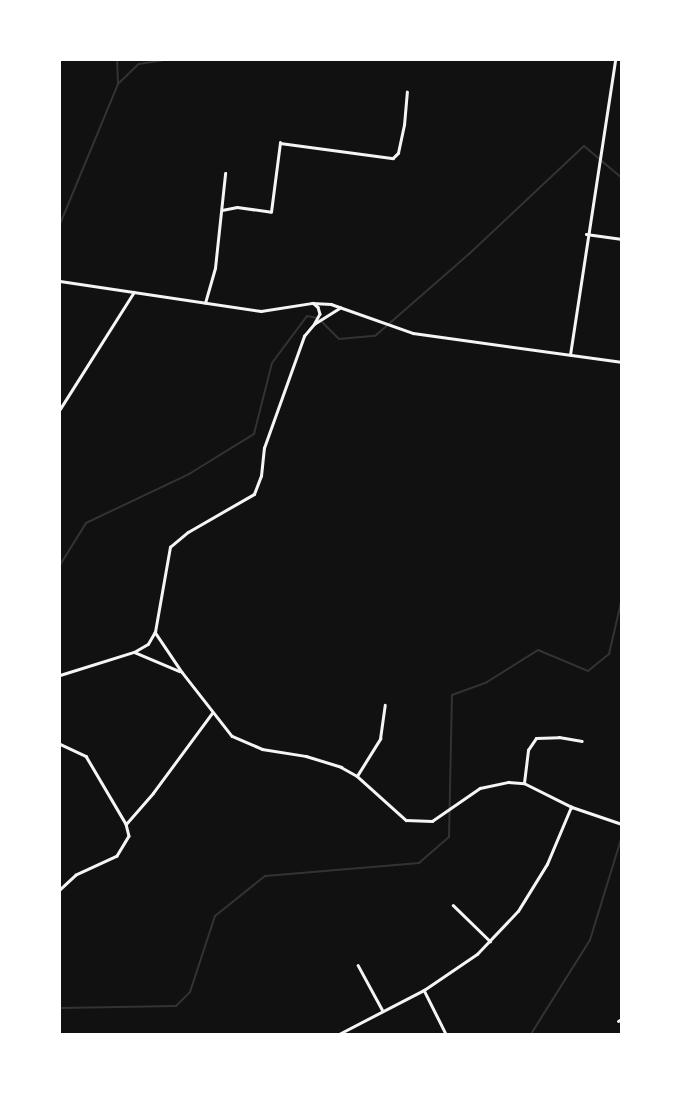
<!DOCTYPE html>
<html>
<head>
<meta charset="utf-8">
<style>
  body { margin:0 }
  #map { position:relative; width:681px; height:1094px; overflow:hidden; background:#111; font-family:"Fira Sans",sans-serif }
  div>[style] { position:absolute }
  .stream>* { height:2px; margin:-1px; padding:0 1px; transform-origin:1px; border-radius:1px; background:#333 }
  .minor>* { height:2.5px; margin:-1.25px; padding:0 1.25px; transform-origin:1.25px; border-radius:1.25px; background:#f5f5f5 }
  .tertiary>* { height:2.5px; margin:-1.25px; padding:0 1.25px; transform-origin:1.25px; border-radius:1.25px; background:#f5f5f5 }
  span { translate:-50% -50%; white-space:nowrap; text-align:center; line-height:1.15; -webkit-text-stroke:6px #fff; paint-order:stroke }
  .frame { position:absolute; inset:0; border:61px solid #fff; pointer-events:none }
</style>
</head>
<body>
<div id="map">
  <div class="stream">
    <i style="left:119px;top:83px;width:28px;rotate:-44deg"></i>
    <i style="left:139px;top:64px;width:24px;rotate:-9deg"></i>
    <i style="left:60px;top:224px;width:152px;rotate:-67.5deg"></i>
    <i style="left:118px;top:84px;width:24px;rotate:-92deg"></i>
    <i style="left:322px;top:322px;width:24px;rotate:45deg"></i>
    <i style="left:339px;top:339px;width:36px;rotate:-5deg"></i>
    <i style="left:375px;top:336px;width:125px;rotate:-41.1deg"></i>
    <i style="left:469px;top:254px;width:158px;rotate:-43.2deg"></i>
    <i style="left:584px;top:146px;width:50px;rotate:40.1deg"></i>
    <i style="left:60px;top:565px;width:49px;rotate:-58.2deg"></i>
    <i style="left:86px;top:523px;width:114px;rotate:-25.4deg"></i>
    <i style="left:189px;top:474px;width:76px;rotate:-31.6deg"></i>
    <i style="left:254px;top:434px;width:73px;rotate:-75.8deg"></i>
    <i style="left:272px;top:363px;width:59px;rotate:-53.3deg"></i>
    <i style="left:307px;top:316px;width:11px;rotate:10deg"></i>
    <i style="left:60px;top:1008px;width:116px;rotate:-1deg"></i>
    <i style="left:176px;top:1006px;width:20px;rotate:-45deg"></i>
    <i style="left:190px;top:992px;width:80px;rotate:-71.8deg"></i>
    <i style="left:215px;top:916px;width:64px;rotate:-38.7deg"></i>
    <i style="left:265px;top:876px;width:155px;rotate:-4.8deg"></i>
    <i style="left:419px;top:863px;width:40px;rotate:-41deg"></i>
    <i style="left:449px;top:837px;width:142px;rotate:-88.8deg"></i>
    <i style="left:452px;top:695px;width:37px;rotate:-20deg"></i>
    <i style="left:487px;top:682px;width:60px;rotate:-32.1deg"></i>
    <i style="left:538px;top:650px;width:54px;rotate:22.8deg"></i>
    <i style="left:588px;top:671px;width:27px;rotate:-39deg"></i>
    <i style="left:609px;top:654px;width:57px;rotate:-76.9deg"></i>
    <i style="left:531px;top:1034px;width:111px;rotate:-57.9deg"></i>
    <i style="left:590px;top:940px;width:109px;rotate:-72.9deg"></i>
  </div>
  <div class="minor">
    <i style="left:222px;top:210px;width:15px;rotate:-11deg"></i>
    <i style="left:237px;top:207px;width:34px;rotate:8deg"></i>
    <i style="left:271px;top:212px;width:70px;rotate:-82.6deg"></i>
    <i style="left:280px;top:143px;width:114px;rotate:7.6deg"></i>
    <i style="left:393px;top:158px;width:7px;rotate:-45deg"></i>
    <i style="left:398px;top:153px;width:29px;rotate:-78deg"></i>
    <i style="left:404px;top:125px;width:33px;rotate:-85deg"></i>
    <i style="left:586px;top:234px;width:36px;rotate:8deg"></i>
    <i style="left:205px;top:303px;width:36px;rotate:-74deg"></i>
    <i style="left:215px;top:268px;width:95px;rotate:-83.9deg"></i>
    <i style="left:313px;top:303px;width:6px;rotate:39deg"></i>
    <i style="left:318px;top:307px;width:7px;rotate:74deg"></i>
    <i style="left:320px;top:314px;width:10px;rotate:119deg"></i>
    <i style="left:570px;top:355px;width:298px;rotate:-81.3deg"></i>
    <i style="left:60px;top:409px;width:138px;rotate:-57.7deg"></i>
    <i style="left:155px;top:632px;width:48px;rotate:56deg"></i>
    <i style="left:182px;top:672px;width:81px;rotate:52deg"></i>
    <i style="left:232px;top:736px;width:33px;rotate:23deg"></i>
    <i style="left:262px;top:749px;width:45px;rotate:9deg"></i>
    <i style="left:306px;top:756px;width:37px;rotate:17deg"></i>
    <i style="left:341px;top:767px;width:18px;rotate:29deg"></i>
    <i style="left:357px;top:776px;width:66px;rotate:41.9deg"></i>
    <i style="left:406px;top:820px;width:26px;rotate:2deg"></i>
    <i style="left:432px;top:821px;width:58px;rotate:-34.5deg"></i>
    <i style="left:480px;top:788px;width:29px;rotate:-12deg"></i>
    <i style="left:508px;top:782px;width:16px;rotate:4deg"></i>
    <i style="left:524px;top:783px;width:54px;rotate:26.6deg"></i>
    <i style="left:572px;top:807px;width:53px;rotate:18.8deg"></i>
    <i style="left:134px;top:652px;width:49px;rotate:22.9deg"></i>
    <i style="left:60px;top:675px;width:77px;rotate:-17.3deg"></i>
    <i style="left:134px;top:652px;width:16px;rotate:-30deg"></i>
    <i style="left:148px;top:644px;width:14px;rotate:-60deg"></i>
    <i style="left:155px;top:632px;width:86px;rotate:-80deg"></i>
    <i style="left:170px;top:547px;width:23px;rotate:-40deg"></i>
    <i style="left:188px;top:532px;width:76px;rotate:-29.9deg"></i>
    <i style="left:254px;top:494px;width:19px;rotate:-69deg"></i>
    <i style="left:261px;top:476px;width:28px;rotate:-84deg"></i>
    <i style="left:264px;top:448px;width:119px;rotate:-70.3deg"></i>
    <i style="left:304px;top:336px;width:16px;rotate:-50deg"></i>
    <i style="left:314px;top:324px;width:31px;rotate:-32deg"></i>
    <i style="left:60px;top:744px;width:29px;rotate:25deg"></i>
    <i style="left:86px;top:756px;width:79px;rotate:59.5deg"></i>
    <i style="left:126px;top:824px;width:12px;rotate:76deg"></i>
    <i style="left:129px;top:836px;width:23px;rotate:121deg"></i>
    <i style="left:117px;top:856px;width:45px;rotate:155.1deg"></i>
    <i style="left:76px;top:875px;width:22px;rotate:137deg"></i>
    <i style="left:357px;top:776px;width:44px;rotate:-58.1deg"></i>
    <i style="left:380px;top:739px;width:34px;rotate:-82deg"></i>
    <i style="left:524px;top:783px;width:33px;rotate:-83deg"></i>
    <i style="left:528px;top:750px;width:14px;rotate:-56deg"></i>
    <i style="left:536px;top:738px;width:23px;rotate:-2deg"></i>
    <i style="left:559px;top:737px;width:23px;rotate:10deg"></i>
    <i style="left:126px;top:824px;width:41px;rotate:-48.9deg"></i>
    <i style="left:153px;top:793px;width:99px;rotate:-53.6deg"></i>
    <i style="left:453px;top:905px;width:52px;rotate:44.2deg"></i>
    <i style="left:358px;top:965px;width:52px;rotate:61.5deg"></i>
    <i style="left:424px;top:990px;width:49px;rotate:63.4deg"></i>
    <i style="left:618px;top:1021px;width:4px;rotate:-27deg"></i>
    <i style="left:339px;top:1034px;width:96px;rotate:-27.4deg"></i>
    <i style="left:424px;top:990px;width:64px;rotate:-34.2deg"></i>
    <i style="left:477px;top:954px;width:59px;rotate:-46.4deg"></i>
    <i style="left:518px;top:911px;width:55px;rotate:-58.3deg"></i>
    <i style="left:547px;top:864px;width:62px;rotate:-67.2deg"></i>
  </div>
  <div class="tertiary">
    <i style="left:60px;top:281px;width:203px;rotate:8.5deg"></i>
    <i style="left:261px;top:311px;width:52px;rotate:-8.9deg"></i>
    <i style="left:312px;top:303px;width:19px;rotate:3deg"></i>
    <i style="left:331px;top:304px;width:87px;rotate:19.5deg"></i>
    <i style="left:413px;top:333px;width:211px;rotate:7.9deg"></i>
  </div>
  <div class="frame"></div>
</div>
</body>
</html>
